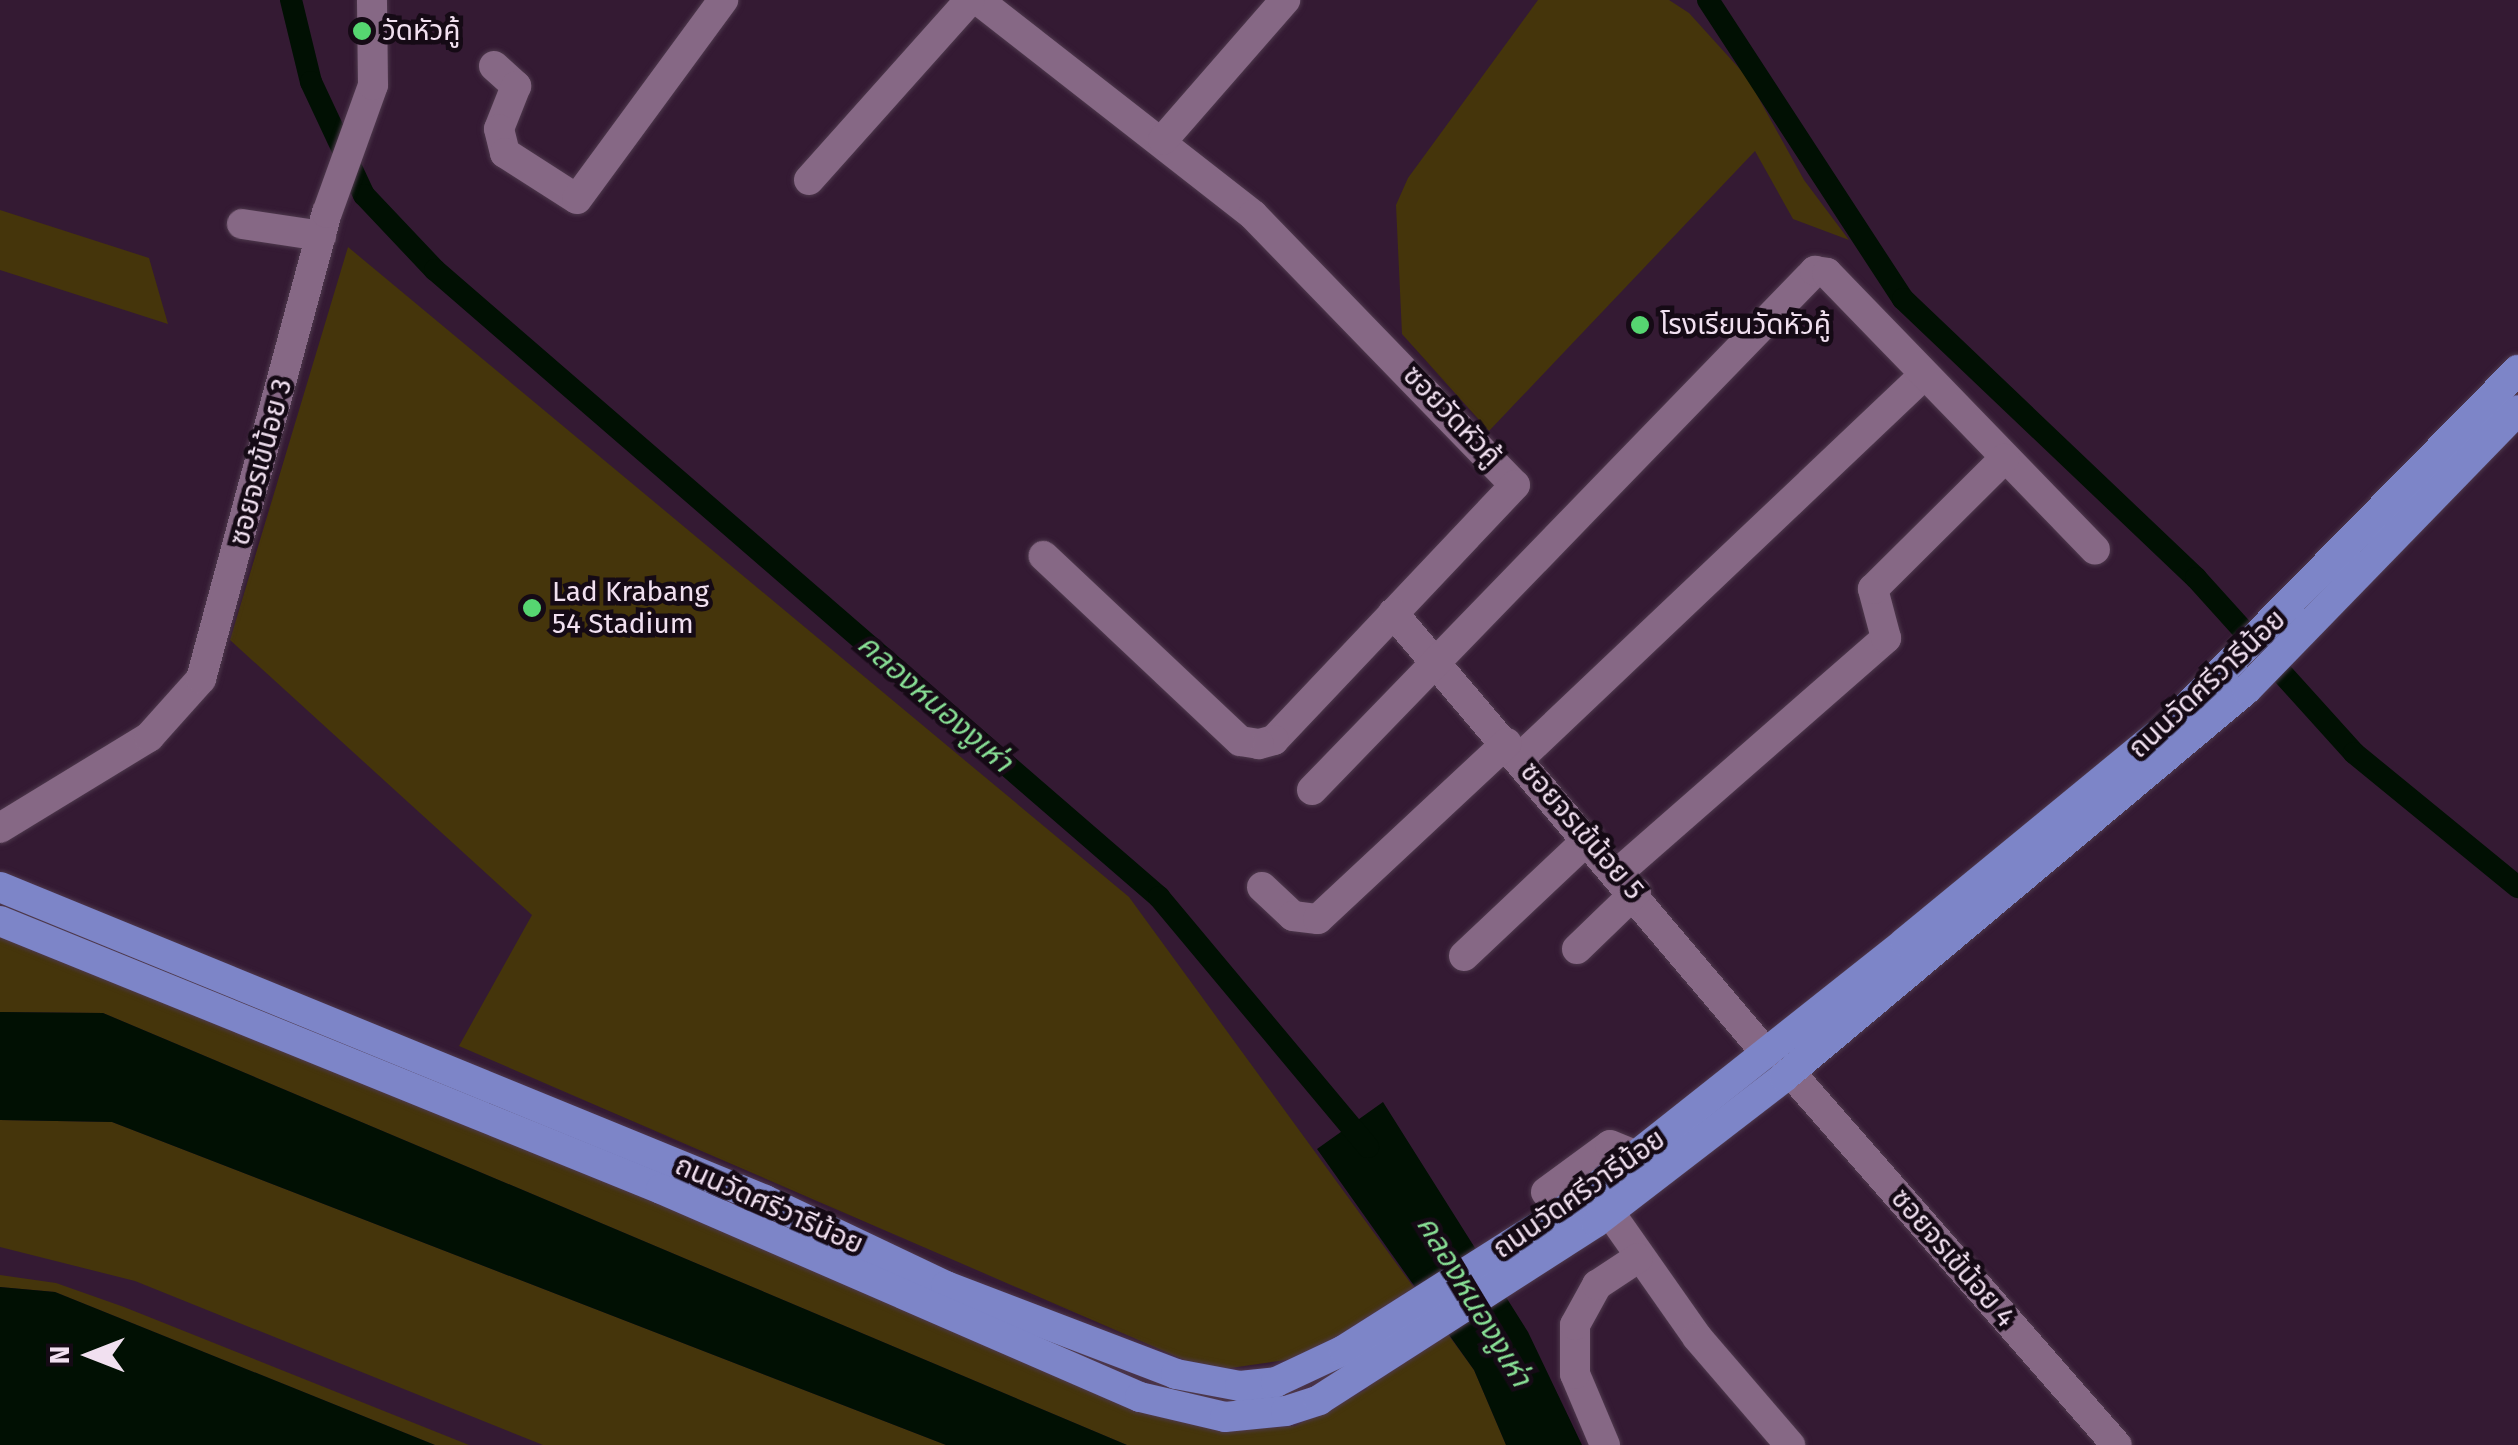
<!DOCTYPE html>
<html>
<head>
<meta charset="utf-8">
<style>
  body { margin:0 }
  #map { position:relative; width:2518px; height:1445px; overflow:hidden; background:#341a33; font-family:"Fira Sans","Noto Sans Thai",sans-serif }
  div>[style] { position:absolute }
  .green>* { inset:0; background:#45350b }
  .water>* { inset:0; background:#011003 }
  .canal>* { height:22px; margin:-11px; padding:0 11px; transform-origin:11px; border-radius:11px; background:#011003 }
  .roads { filter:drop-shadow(0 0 2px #4e394d) drop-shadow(0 0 2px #4e394d) }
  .minor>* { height:30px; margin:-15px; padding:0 15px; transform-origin:15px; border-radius:15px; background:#866885 }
  .major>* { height:30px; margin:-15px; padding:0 15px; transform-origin:15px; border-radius:15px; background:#7d85c8 }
  .dots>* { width:28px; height:28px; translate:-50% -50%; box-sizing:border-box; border:5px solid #150a15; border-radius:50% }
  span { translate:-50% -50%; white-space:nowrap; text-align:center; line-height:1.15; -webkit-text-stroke:9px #150a15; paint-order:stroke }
  .poi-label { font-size:28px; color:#f1e0f0 }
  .left { translate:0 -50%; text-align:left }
  .street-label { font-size:28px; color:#f1e0f0 }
  .water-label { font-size:30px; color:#88df95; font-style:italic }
  .north { position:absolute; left:40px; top:1305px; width:100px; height:100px; -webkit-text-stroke:8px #150a15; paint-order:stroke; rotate:270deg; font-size:28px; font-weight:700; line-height:40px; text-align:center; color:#f1e0f0 }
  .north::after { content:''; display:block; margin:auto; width:35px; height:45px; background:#f1e0f0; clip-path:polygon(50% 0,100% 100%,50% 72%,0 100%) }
</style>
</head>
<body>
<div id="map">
  <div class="green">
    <i style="clip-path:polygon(1538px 0,1669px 0,1689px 13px,1747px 77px,1804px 180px,1849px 240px,1793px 219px,1755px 151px,1489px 431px,1402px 334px,1396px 205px,1408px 178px)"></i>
    <i style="clip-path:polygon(0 210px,149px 258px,168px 324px,0 270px)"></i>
    <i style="clip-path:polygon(348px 247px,1129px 897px,1474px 1370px,1506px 1445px,1127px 1445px,103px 1013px,0 1012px,0 931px,1220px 1431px,1295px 1426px,1367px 1389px,1333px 1339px,1293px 1359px,1210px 1371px,459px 1046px,532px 915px,230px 640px)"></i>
    <i style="clip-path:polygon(0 1120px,112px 1122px,946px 1445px,543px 1445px,135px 1281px,0 1247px)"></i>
    <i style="clip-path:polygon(0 1275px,56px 1283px,124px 1307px,469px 1445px,435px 1445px,55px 1292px,0 1287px)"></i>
  </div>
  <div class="water">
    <i style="clip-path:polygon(0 1012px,103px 1013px,1127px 1445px,946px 1445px,112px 1122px,0 1120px)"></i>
    <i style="clip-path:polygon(1383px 1102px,1528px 1332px,1582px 1445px,1506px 1445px,1474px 1370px,1317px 1149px)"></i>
    <i style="clip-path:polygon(0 1287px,55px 1292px,435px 1445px,0 1445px)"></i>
  </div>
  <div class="canal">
    <i style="left:291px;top:0;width:84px;rotate:76.3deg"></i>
    <i style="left:311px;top:82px;width:125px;rotate:64.9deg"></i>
    <i style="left:364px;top:195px;width:103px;rotate:46.6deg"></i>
    <i style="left:435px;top:270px;width:958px;rotate:40.89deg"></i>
    <i style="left:1159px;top:897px;width:326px;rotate:50.1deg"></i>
    <i style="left:1708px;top:0;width:357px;rotate:56.9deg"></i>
    <i style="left:1903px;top:299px;width:405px;rotate:43.6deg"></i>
    <i style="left:2196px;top:578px;width:236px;rotate:47.9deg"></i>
    <i style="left:2354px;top:753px;width:212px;rotate:39.3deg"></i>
  </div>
  <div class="roads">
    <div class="minor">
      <i style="left:978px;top:0;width:349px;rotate:38deg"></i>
      <i style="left:1253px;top:215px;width:376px;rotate:45.9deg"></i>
      <i style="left:1515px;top:485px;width:351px;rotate:133.4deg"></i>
      <i style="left:1274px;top:740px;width:16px;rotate:165deg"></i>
      <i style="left:1259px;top:744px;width:19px;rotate:-171deg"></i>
      <i style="left:1240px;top:741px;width:270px;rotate:-136.7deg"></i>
      <i style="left:494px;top:66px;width:30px;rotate:42deg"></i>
      <i style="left:516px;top:86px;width:46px;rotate:111.6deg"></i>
      <i style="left:499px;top:129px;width:25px;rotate:76deg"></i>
      <i style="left:505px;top:153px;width:85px;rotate:32.6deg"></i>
      <i style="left:577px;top:199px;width:247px;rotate:-53.7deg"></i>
      <i style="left:1163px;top:140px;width:186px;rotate:-48.9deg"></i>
      <i style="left:809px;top:180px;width:241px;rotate:-48.2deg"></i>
      <i style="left:242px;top:224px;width:80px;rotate:8.6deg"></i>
      <i style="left:1393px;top:613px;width:577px;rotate:49.71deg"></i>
      <i style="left:1520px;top:758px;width:555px;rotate:-43.47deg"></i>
      <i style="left:1312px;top:790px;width:723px;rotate:-45.9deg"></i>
      <i style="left:1815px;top:271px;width:12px;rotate:9deg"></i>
      <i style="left:1827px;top:273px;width:385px;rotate:45.9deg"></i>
      <i style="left:0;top:828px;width:175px;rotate:-31.4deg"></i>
      <i style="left:149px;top:737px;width:78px;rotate:-48.1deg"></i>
      <i style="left:201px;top:679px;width:483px;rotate:-74.9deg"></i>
      <i style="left:327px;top:213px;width:136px;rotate:-70.2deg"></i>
      <i style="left:373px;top:85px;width:85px;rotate:-90.7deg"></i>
      <i style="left:1619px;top:872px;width:355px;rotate:-41.2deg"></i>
      <i style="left:1886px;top:638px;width:51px;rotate:-104.9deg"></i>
      <i style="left:1873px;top:589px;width:185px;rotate:-44.8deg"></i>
      <i style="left:1262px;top:887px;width:42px;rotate:43.1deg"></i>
      <i style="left:1293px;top:916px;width:25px;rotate:7deg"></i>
      <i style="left:1318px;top:919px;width:258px;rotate:-43deg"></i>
      <i style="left:1577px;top:949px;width:82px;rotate:-44deg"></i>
      <i style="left:1464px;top:956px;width:172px;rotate:-43.3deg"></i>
      <i style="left:1790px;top:1072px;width:496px;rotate:48.8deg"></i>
      <i style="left:1546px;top:1192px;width:79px;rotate:-36.3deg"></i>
      <i style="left:1610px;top:1145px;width:29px;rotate:22deg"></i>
      <i style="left:1610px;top:1213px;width:151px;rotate:54.9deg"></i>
      <i style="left:1697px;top:1337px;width:143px;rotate:49.3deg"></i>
      <i style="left:1605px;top:1445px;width:77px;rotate:-112.9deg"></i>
      <i style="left:1575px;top:1374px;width:49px;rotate:-90deg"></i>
      <i style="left:1575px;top:1325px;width:46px;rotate:-61.2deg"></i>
      <i style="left:1597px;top:1285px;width:49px;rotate:-33.4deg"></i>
    </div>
    <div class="major">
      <i style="left:0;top:887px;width:827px;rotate:22.25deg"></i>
      <i style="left:765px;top:1200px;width:200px;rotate:25.4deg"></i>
      <i style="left:946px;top:1286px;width:246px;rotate:20.9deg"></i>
      <i style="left:1176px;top:1374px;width:65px;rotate:10.6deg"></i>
      <i style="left:1240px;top:1386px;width:36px;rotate:-6deg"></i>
      <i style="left:1276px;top:1382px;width:75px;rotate:-25.2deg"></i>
      <i style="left:1344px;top:1350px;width:280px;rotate:-32.4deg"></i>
      <i style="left:1580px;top:1200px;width:415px;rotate:-38.4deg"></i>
      <i style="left:1905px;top:942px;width:342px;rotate:-39.4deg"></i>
      <i style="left:2169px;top:725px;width:498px;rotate:-45.5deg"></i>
      <i style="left:0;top:921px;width:713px;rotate:22.07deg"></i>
      <i style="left:661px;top:1189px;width:522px;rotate:23.47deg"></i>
      <i style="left:1140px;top:1397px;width:87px;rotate:13.2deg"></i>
      <i style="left:1225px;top:1417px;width:61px;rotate:-5.6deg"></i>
      <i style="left:1286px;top:1411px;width:35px;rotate:-18deg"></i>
      <i style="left:1319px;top:1400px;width:329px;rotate:-32.7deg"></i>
      <i style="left:1596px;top:1222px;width:237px;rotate:-37.6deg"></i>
      <i style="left:1784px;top:1077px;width:604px;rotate:-39.96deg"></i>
      <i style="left:2247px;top:689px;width:389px;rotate:-45.8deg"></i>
    </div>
  </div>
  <div class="dots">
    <i style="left:362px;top:31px;background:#56d671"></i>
    <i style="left:1640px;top:325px;background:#56d671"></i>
    <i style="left:532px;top:608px;background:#56d671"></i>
  </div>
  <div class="poi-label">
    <span class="left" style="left:382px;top:31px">วัดหัวคู้</span>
    <span class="left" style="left:1660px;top:325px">โรงเรียนวัดหัวคู้</span>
    <span class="left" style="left:552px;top:608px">Lad Krabang<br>54 Stadium</span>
  </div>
  <div class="street-label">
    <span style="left:1452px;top:416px;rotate:46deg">ซอยวัดหัวคู้</span>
    <span style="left:261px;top:462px;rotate:-75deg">ซอยจรเข้น้อย 3</span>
    <span style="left:2207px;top:684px;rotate:-43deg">ถนนวัดศรีวารีน้อย</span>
    <span style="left:1582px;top:831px;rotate:49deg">ซอยจรเข้น้อย 5</span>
    <span style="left:1579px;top:1194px;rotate:-35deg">ถนนวัดศรีวารีน้อย</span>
    <span style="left:769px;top:1205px;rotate:24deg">ถนนวัดศรีวารีน้อย</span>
    <span style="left:1953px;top:1258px;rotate:49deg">ซอยจรเข้น้อย 4</span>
  </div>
  <div class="water-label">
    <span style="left:935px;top:703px;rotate:41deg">คลองหนองงูเห่า</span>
    <span style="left:1474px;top:1301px;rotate:59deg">คลองหนองงูเห่า</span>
  </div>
  <div class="north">N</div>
</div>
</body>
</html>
